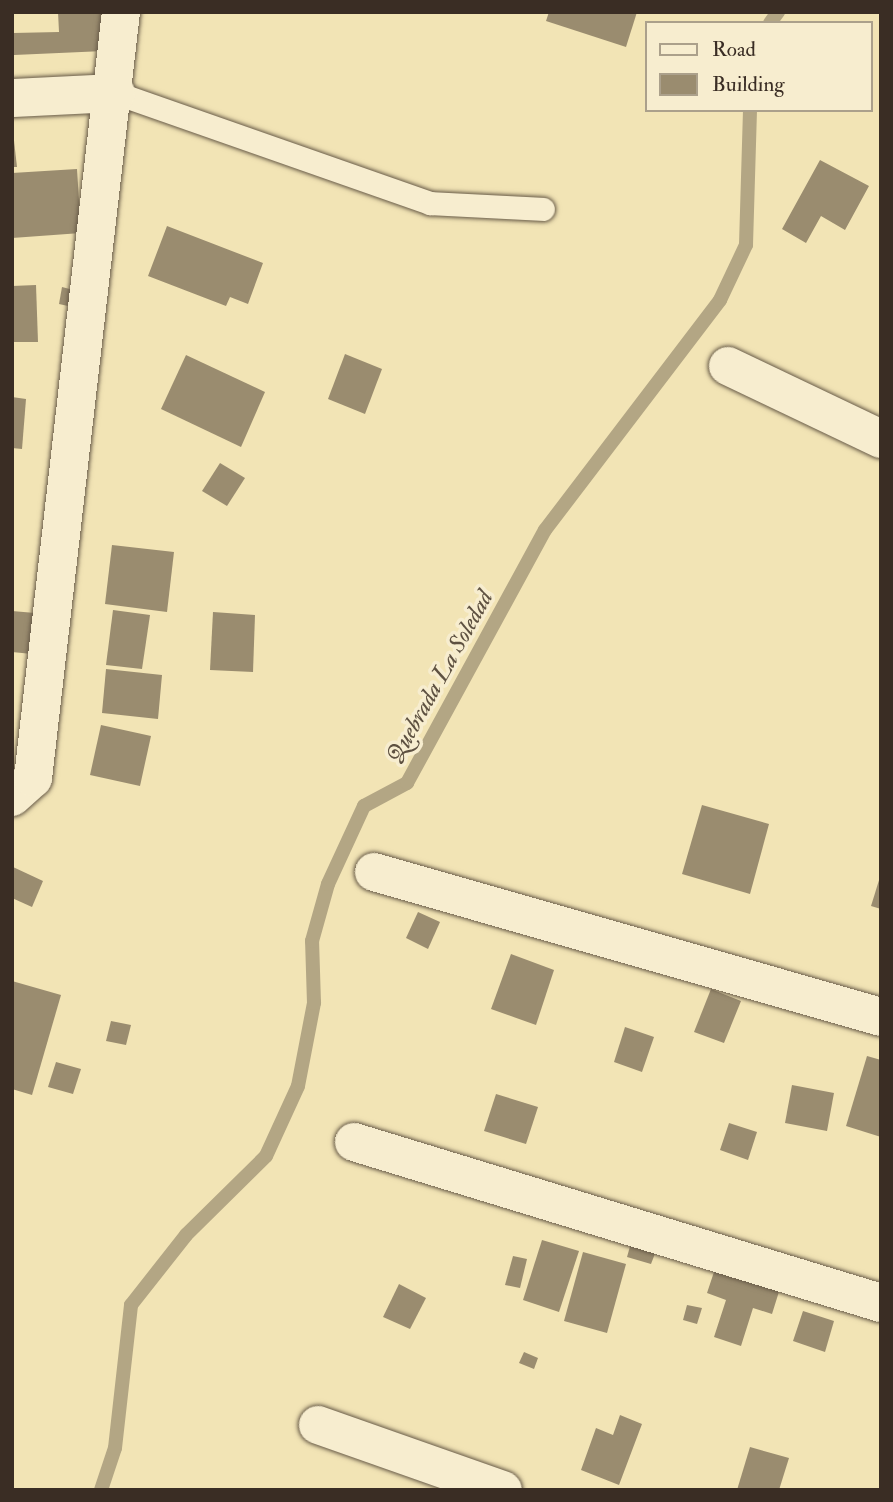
<!DOCTYPE html>
<html>
<head>
<meta charset="utf-8">
<style>
  body { margin:0 }
  #map { position:relative; width:893px; height:1502px; overflow:hidden; background:#f2e4b5; font-family:"IM FELL Double Pica",serif }
  div>[style] { position:absolute }
  .stream>* { height:14px; margin:-7px; padding:0 7px; transform-origin:7px; border-radius:7px; background:#b3a684 }
  .building>* { inset:0; background:#9a8c6f }
  .roads { filter:drop-shadow(0 0 2px #685b48) drop-shadow(0 0 2px #685b48) }
  .lane>* { height:23px; margin:-11.5px; padding:0 11.5px; transform-origin:11.5px; border-radius:11.5px; background:#f7edcf }
  .street>* { height:38px; margin:-19px; padding:0 19px; transform-origin:19px; border-radius:19px; background:#f7edcf }
  span { translate:-50% -50%; white-space:nowrap; text-align:center; line-height:1.15; -webkit-text-stroke:7px #f7edcf; paint-order:stroke }
  .water-label { font-size:24px; color:#5e5141; font-style:italic }
  .frame { position:absolute; inset:0; border:14px solid #3a2d24; pointer-events:none }
  .legend { position:absolute; left:645px; top:21px; width:228px; height:91px; box-sizing:border-box; background:#f7edcf; border:2px solid #aba08b; margin:0; padding:9px 12px; list-style:none; font-size:21px; color:#3a2d24 }
  .legend li { display:flex; align-items:center; gap:14px; height:35px }
  .legend b { width:35px; border:2px solid #aba08b }
</style>
</head>
<body>
<div id="map">
  <div class="stream">
    <i style="left:770px;top:23px;width:14px;rotate:-54deg"></i>
    <i style="left:101px;top:1490px;width:44px;rotate:-71.6deg"></i>
    <i style="left:115px;top:1448px;width:144px;rotate:-83.6deg"></i>
    <i style="left:131px;top:1305px;width:89px;rotate:-51.8deg"></i>
    <i style="left:186px;top:1235px;width:112px;rotate:-44.6deg"></i>
    <i style="left:266px;top:1156px;width:77px;rotate:-65.4deg"></i>
    <i style="left:298px;top:1086px;width:85px;rotate:-79.1deg"></i>
    <i style="left:314px;top:1003px;width:62px;rotate:-91.8deg"></i>
    <i style="left:312px;top:941px;width:59px;rotate:-74.3deg"></i>
    <i style="left:328px;top:884px;width:86px;rotate:-65.2deg"></i>
    <i style="left:364px;top:806px;width:49px;rotate:-28.1deg"></i>
    <i style="left:407px;top:783px;width:288px;rotate:-61.4deg"></i>
    <i style="left:545px;top:530px;width:289px;rotate:-52.7deg"></i>
    <i style="left:720px;top:300px;width:61px;rotate:-64.7deg"></i>
    <i style="left:746px;top:245px;width:135px;rotate:-88.3deg"></i>
  </div>
  <div class="building">
    <i style="clip-path:polygon(58px 12px,110px 12px,104px 51px,14px 55px,13px 33px,59px 32px)"></i>
    <i style="clip-path:polygon(549px 12px,637px 12px,626px 47px,546px 21px)"></i>
    <i style="clip-path:polygon(12px 123px,17px 167px,12px 167px)"></i>
    <i style="clip-path:polygon(820px 160px,869px 186px,845px 230px,821px 216px,806px 243px,782px 229px)"></i>
    <i style="clip-path:polygon(77px 169px,81px 233px,12px 238px,12px 173px)"></i>
    <i style="clip-path:polygon(167px 226px,263px 263px,248px 304px,230px 297px,226px 306px,148px 276px)"></i>
    <i style="clip-path:polygon(36px 285px,38px 342px,12px 342px,12px 286px)"></i>
    <i style="clip-path:polygon(62px 287px,81px 292px,77px 308px,59px 304px)"></i>
    <i style="clip-path:polygon(345px 354px,382px 369px,365px 414px,328px 399px)"></i>
    <i style="clip-path:polygon(186px 355px,265px 392px,241px 447px,161px 409px)"></i>
    <i style="clip-path:polygon(12px 397px,26px 399px,22px 449px,12px 448px)"></i>
    <i style="clip-path:polygon(220px 463px,245px 478px,227px 506px,202px 491px)"></i>
    <i style="clip-path:polygon(112px 545px,174px 552px,167px 612px,105px 604px)"></i>
    <i style="clip-path:polygon(113px 610px,150px 615px,142px 669px,106px 665px)"></i>
    <i style="clip-path:polygon(12px 611px,35px 613px,32px 654px,12px 652px)"></i>
    <i style="clip-path:polygon(213px 612px,255px 615px,253px 672px,210px 670px)"></i>
    <i style="clip-path:polygon(106px 669px,162px 675px,158px 719px,102px 713px)"></i>
    <i style="clip-path:polygon(101px 725px,151px 736px,140px 786px,90px 775px)"></i>
    <i style="clip-path:polygon(702px 805px,769px 824px,750px 894px,682px 874px)"></i>
    <i style="clip-path:polygon(13px 867px,43px 881px,32px 907px,12px 898px)"></i>
    <i style="clip-path:polygon(880px 877px,881px 877px,881px 909px,871px 906px)"></i>
    <i style="clip-path:polygon(418px 912px,440px 922px,428px 949px,406px 938px)"></i>
    <i style="clip-path:polygon(511px 954px,554px 970px,536px 1025px,491px 1009px)"></i>
    <i style="clip-path:polygon(12px 981px,61px 995px,32px 1095px,12px 1089px)"></i>
    <i style="clip-path:polygon(711px 989px,741px 1001px,724px 1043px,694px 1032px)"></i>
    <i style="clip-path:polygon(111px 1021px,131px 1025px,126px 1045px,106px 1041px)"></i>
    <i style="clip-path:polygon(625px 1027px,654px 1037px,642px 1072px,614px 1062px)"></i>
    <i style="clip-path:polygon(867px 1056px,881px 1060px,881px 1137px,846px 1126px)"></i>
    <i style="clip-path:polygon(56px 1062px,81px 1069px,73px 1094px,48px 1087px)"></i>
    <i style="clip-path:polygon(792px 1085px,834px 1093px,827px 1131px,785px 1123px)"></i>
    <i style="clip-path:polygon(496px 1094px,538px 1107px,526px 1144px,484px 1131px)"></i>
    <i style="clip-path:polygon(729px 1123px,757px 1132px,748px 1160px,720px 1150px)"></i>
    <i style="clip-path:polygon(542px 1240px,579px 1251px,559px 1312px,523px 1300px)"></i>
    <i style="clip-path:polygon(631px 1243px,656px 1251px,651px 1264px,627px 1257px)"></i>
    <i style="clip-path:polygon(583px 1252px,626px 1264px,607px 1333px,564px 1321px)"></i>
    <i style="clip-path:polygon(513px 1256px,527px 1259px,520px 1288px,505px 1285px)"></i>
    <i style="clip-path:polygon(718px 1260px,782px 1282px,772px 1314px,753px 1308px,741px 1346px,714px 1337px,726px 1300px,707px 1293px)"></i>
    <i style="clip-path:polygon(399px 1284px,426px 1298px,410px 1329px,383px 1317px)"></i>
    <i style="clip-path:polygon(687px 1305px,702px 1308px,697px 1324px,683px 1320px)"></i>
    <i style="clip-path:polygon(803px 1311px,834px 1321px,825px 1352px,793px 1341px)"></i>
    <i style="clip-path:polygon(524px 1352px,538px 1358px,534px 1369px,519px 1363px)"></i>
    <i style="clip-path:polygon(620px 1415px,642px 1424px,619px 1485px,581px 1470px,596px 1428px,613px 1435px)"></i>
    <i style="clip-path:polygon(750px 1447px,789px 1458px,779px 1490px,737px 1490px)"></i>
  </div>
  <div class="roads">
    <div class="lane">
      <i style="left:116px;top:93px;width:333px;rotate:19.3deg"></i>
      <i style="left:430px;top:203px;width:113px;rotate:3deg"></i>
    </div>
    <div class="street">
      <i style="left:12px;top:98px;width:104px;rotate:-2.8deg"></i>
      <i style="left:728px;top:366px;width:170px;rotate:25.5deg"></i>
      <i style="left:12px;top:797px;width:28px;rotate:-42deg"></i>
      <i style="left:33px;top:778px;width:771px;rotate:-83.45deg"></i>
      <i style="left:374px;top:872px;width:527px;rotate:15.96deg"></i>
      <i style="left:354px;top:1142px;width:551px;rotate:16.99deg"></i>
      <i style="left:318px;top:1425px;width:196px;rotate:19.4deg"></i>
    </div>
  </div>
  <div class="water-label">
    <span style="left:440px;top:677px;rotate:-61deg">Quebrada La Soledad</span>
  </div>
  <div class="frame"></div>
  <ul class="legend">
  <li><b style="height:9px;background:#f7edcf"></b>Road</li>
  <li><b style="height:19px;background:#9a8c6f"></b>Building</li>
  </ul>
</div>
</body>
</html>
